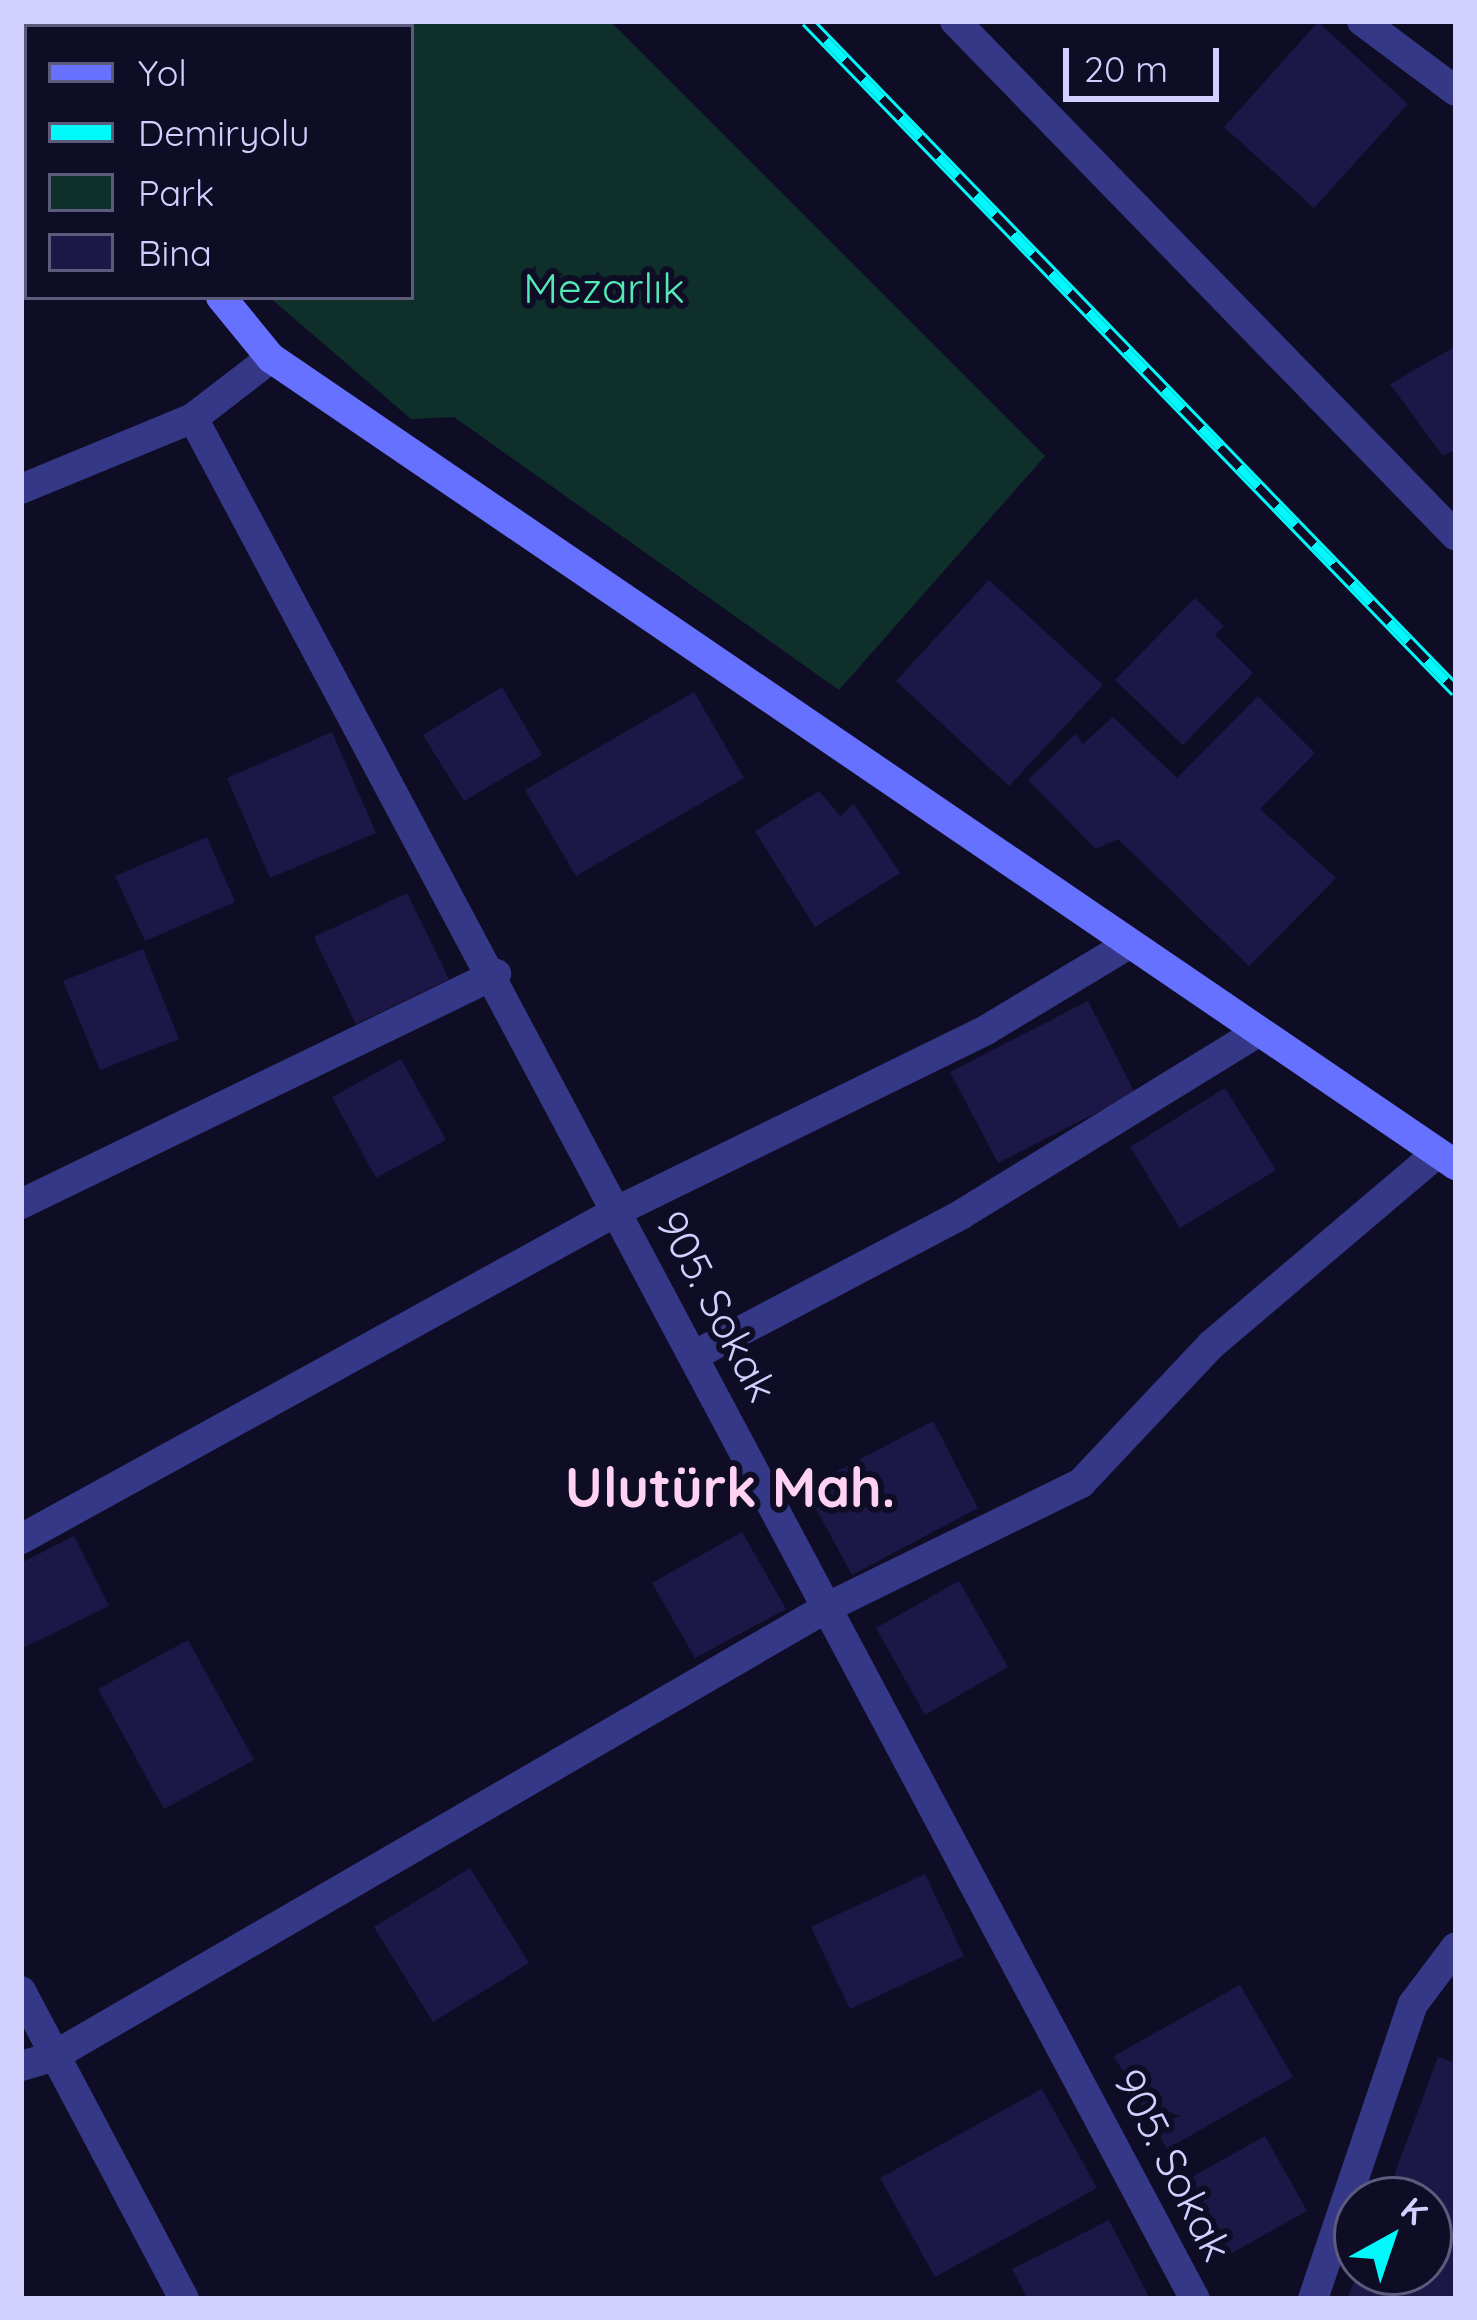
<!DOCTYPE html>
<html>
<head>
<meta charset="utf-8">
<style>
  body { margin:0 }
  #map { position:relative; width:1477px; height:2320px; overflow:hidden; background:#0f0d25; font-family:Quicksand,sans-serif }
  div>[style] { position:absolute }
  .green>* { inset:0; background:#0f2f2b }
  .building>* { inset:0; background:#1d1747 }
  .street>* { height:30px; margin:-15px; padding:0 15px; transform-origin:15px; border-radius:15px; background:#343887 }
  .secondary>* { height:30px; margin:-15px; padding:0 15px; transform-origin:15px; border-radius:15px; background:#6771ff }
  .rail>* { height:14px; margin-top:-7px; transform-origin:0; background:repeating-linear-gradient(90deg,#0f0d25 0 27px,#00f9fb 0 54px); box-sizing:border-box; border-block:3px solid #00f9fb }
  span { translate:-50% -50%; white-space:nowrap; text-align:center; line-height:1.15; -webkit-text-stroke:12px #0f0d25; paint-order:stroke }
  .park-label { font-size:42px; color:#53e8b6 }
  .street-label { font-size:42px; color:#d1d0ff }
  .district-label { font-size:54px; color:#ffd2f3; font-weight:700 }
  .frame { position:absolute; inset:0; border:24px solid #d1d0ff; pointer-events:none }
  .legend { position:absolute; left:24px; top:24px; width:390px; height:276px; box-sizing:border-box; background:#0f0d25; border:3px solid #5d5b7c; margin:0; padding:15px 21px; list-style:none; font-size:36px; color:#d1d0ff }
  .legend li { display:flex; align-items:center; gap:24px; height:60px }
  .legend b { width:60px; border:3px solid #5d5b7c }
  .north { position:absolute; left:1333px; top:2176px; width:120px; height:120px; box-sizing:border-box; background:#0f0d25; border:3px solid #5d5b7c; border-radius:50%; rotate:40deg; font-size:33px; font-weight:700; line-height:48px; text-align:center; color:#d1d0ff }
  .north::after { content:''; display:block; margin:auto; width:42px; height:54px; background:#00f9fb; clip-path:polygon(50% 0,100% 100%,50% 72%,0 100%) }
  .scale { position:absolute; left:1063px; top:48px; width:156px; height:54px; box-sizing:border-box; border:6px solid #d1d0ff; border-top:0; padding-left:15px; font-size:36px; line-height:42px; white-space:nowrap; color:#d1d0ff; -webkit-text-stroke:9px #0f0d25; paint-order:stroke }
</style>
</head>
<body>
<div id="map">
  <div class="green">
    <i style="clip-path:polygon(116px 21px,610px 21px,1045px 456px,839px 690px,454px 417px,411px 419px,269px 297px,411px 297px,411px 27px)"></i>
  </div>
  <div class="building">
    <i style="clip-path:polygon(1318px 22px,1408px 104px,1314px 208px,1224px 127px)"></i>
    <i style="clip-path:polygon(1456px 346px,1456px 449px,1443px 456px,1390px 384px)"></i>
    <i style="clip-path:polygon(989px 580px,1103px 685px,1009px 786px,896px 681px)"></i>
    <i style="clip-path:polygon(1195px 598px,1224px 626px,1215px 635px,1253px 673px,1183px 745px,1115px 680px)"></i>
    <i style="clip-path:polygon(502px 687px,542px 755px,464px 801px,423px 735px)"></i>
    <i style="clip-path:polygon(694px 692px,744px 778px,576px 876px,525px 790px)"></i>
    <i style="clip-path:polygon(1258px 696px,1315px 753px,1260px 809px,1336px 878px,1249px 966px,1118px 839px,1096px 849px,1028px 780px,1075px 734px,1083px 744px,1113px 717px,1177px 778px)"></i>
    <i style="clip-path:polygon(332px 732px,376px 833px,270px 878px,227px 778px)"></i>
    <i style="clip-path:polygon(819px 791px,840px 816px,854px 804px,900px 873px,815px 927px,755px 831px)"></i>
    <i style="clip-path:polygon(207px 837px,235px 902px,145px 941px,115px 876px)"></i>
    <i style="clip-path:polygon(407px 893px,449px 979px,356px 1024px,314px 937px)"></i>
    <i style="clip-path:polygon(143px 949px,179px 1039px,100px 1070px,63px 981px)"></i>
    <i style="clip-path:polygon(1088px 1001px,1135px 1093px,998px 1163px,950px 1072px)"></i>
    <i style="clip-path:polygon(401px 1059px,446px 1140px,376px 1178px,332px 1097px)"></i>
    <i style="clip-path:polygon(1225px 1088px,1276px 1170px,1180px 1228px,1130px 1147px)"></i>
    <i style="clip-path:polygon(933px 1421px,978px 1508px,852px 1575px,805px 1488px)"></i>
    <i style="clip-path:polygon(742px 1532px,786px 1609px,695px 1658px,652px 1583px)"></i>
    <i style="clip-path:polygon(74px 1536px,109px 1606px,21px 1649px,21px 1563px)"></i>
    <i style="clip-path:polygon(959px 1581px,1008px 1667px,925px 1715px,876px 1628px)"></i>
    <i style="clip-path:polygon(188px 1640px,254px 1760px,164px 1809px,98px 1689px)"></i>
    <i style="clip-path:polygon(470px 1868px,529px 1963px,433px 2022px,374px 1927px)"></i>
    <i style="clip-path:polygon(925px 1874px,964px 1956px,850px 2009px,811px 1927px)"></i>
    <i style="clip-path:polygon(1240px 1985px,1293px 2077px,1167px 2149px,1114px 2056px)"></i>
    <i style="clip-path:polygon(1438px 2057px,1456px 2063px,1456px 2299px,1347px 2299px,1358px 2272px,1429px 2272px,1429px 2200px,1385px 2200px)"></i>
    <i style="clip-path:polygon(1042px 2089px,1097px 2188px,935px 2277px,880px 2178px)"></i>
    <i style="clip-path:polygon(1265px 2136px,1307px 2211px,1223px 2258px,1181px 2183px)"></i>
    <i style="clip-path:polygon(1109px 2220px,1150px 2299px,1028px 2299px,1012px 2269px)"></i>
  </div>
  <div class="street">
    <i style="left:955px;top:21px;width:718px;rotate:45.79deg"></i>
    <i style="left:1362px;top:21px;width:117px;rotate:36.7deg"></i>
    <i style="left:193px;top:418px;width:2131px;rotate:61.96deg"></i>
    <i style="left:21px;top:489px;width:186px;rotate:-22.4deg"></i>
    <i style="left:193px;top:418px;width:98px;rotate:-37.6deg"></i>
    <i style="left:21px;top:1204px;width:528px;rotate:-25.84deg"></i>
    <i style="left:695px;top:1355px;width:302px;rotate:-27.8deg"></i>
    <i style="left:962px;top:1214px;width:347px;rotate:-31.6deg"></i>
    <i style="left:21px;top:1539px;width:683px;rotate:-28.82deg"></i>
    <i style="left:619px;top:1210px;width:409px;rotate:-26.1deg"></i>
    <i style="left:986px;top:1030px;width:167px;rotate:-31deg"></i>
    <i style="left:21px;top:1991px;width:348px;rotate:62.1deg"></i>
    <i style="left:21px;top:2066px;width:32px;rotate:-16deg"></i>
    <i style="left:52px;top:2057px;width:897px;rotate:-30.11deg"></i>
    <i style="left:828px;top:1607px;width:282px;rotate:-26.1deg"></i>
    <i style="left:1081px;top:1483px;width:190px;rotate:-46.7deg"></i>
    <i style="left:1211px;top:1345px;width:295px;rotate:-40.3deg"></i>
    <i style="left:1313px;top:2299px;width:311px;rotate:-71.3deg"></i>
    <i style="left:1413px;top:2004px;width:71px;rotate:-53deg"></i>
  </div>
  <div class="secondary">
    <i style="left:46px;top:21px;width:7px;rotate:56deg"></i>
    <i style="left:221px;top:297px;width:79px;rotate:50.7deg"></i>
    <i style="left:271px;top:358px;width:1434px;rotate:34.26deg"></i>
  </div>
  <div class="rail">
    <i style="left:807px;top:21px;width:933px;rotate:45.91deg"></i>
  </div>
  <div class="park-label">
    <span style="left:604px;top:288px">Mezarlık</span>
  </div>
  <div class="street-label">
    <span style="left:717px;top:1306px;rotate:62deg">905. Sokak</span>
    <span style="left:1173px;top:2165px;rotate:63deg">905. Sokak</span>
  </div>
  <div class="district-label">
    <span style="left:730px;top:1487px">Ulutürk Mah.</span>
  </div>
  <div class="frame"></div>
  <ul class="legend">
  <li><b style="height:15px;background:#6771ff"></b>Yol</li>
  <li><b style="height:15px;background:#00f9fb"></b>Demiryolu</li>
  <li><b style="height:33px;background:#0f2f2b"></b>Park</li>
  <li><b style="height:33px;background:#1d1747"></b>Bina</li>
  </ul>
  <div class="north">K</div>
  <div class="scale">20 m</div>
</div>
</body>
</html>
